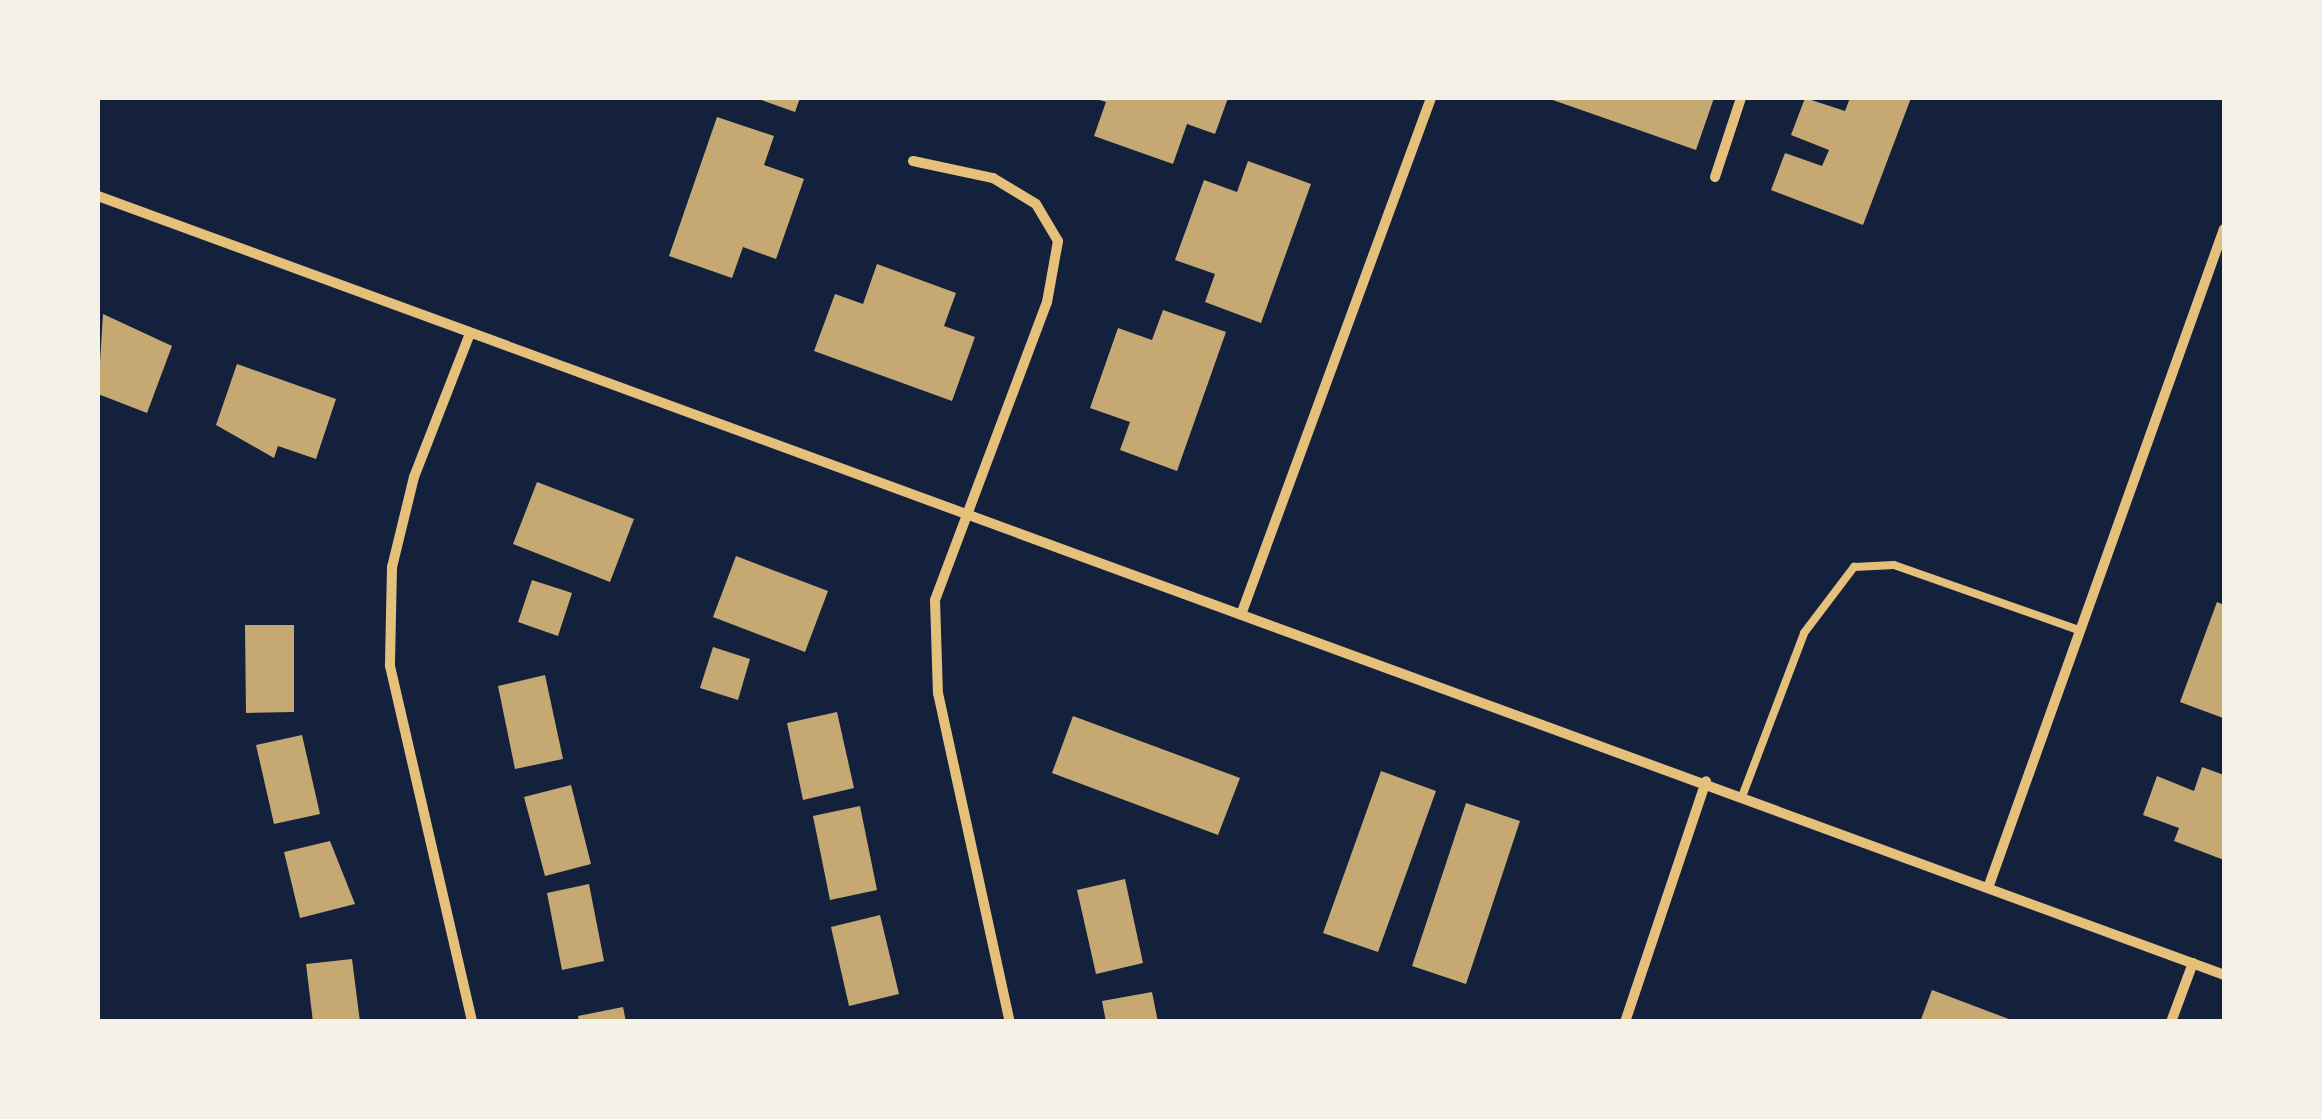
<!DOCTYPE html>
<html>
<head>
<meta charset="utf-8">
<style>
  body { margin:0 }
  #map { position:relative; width:2322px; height:1119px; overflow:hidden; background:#14213d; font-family:"Titillium Web",sans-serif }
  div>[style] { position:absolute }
  .building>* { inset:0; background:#c6a872 }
  .service>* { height:8px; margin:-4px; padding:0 4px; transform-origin:4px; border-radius:4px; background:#e5c07b }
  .minor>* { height:10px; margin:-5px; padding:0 5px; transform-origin:5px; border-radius:5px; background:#e5c07b }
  span { translate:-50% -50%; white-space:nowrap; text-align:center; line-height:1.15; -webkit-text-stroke:10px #f6f1e7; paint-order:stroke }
  .frame { position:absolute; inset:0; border:100px solid #f6f1e7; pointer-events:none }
</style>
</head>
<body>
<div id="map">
  <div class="building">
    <i style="clip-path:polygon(756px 98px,800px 98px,795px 112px)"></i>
    <i style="clip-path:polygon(1093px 98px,1228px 98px,1215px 134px,1187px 124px,1173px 164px,1094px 136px,1106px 102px)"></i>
    <i style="clip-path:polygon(1547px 98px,1714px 98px,1696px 150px)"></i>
    <i style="clip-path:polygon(1805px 98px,1845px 111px,1850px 98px,1911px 98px,1863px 225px,1771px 190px,1785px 153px,1822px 166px,1829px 150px,1791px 135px)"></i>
    <i style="clip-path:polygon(717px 117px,774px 136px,764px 165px,804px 179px,776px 259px,743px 247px,732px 278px,669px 256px)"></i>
    <i style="clip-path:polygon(1248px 161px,1311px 184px,1261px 323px,1205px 302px,1215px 274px,1175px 260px,1204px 180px,1237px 192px)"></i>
    <i style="clip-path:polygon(877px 264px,956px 293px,944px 326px,975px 337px,952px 401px,814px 351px,835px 294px,863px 304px)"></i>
    <i style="clip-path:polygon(1163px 310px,1226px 332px,1177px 471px,1120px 450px,1130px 422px,1090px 408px,1118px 328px,1152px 340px)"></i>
    <i style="clip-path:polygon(103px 314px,172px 346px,147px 413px,98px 394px)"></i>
    <i style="clip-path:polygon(237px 364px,336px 399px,316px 459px,278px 446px,274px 458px,216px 425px)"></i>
    <i style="clip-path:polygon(537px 482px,634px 519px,610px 582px,513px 544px)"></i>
    <i style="clip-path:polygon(736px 556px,828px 591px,805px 652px,713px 617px)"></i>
    <i style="clip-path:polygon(532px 580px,572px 593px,558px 636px,518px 622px)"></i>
    <i style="clip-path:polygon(2217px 602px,2224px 605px,2223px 718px,2180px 702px)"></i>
    <i style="clip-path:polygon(245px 625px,294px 625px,294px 712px,246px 713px)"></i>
    <i style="clip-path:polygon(713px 647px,750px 659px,738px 700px,700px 688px)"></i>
    <i style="clip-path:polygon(545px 675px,563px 759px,515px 769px,498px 686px)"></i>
    <i style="clip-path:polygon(837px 712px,854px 788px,803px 800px,787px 723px)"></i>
    <i style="clip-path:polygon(1073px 716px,1240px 778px,1218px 835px,1052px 773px)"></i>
    <i style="clip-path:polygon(302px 735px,320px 814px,274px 824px,256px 745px)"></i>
    <i style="clip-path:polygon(2202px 767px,2224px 775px,2224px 860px,2174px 841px,2179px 828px,2143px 815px,2157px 776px,2194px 791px)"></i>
    <i style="clip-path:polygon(1381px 771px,1436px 791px,1378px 952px,1323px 933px)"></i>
    <i style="clip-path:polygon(571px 785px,591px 864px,545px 876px,524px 797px)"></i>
    <i style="clip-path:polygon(1466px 803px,1520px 821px,1466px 984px,1412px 966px)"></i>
    <i style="clip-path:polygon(860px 806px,877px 890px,830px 900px,813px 816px)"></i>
    <i style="clip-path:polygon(330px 841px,355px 904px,300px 918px,284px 852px)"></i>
    <i style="clip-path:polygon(1125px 879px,1143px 963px,1096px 974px,1077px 890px)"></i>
    <i style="clip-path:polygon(589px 884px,604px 961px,562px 970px,547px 893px)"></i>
    <i style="clip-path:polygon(880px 915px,899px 994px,849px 1006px,831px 927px)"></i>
    <i style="clip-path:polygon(352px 959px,360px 1022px,313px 1022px,306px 964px)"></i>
    <i style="clip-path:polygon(1932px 990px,2014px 1021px,2014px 1022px,1920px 1022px)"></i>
    <i style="clip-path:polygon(1152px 992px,1158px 1022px,1106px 1022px,1102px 1001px)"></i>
    <i style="clip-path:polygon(623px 1007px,626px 1022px,579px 1022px,578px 1016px)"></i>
  </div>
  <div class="service">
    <i style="left:1743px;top:794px;width:172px;rotate:-69.2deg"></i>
    <i style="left:1804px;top:633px;width:83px;rotate:-52.9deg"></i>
    <i style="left:1854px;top:567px;width:40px;rotate:-2.9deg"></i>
    <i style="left:1894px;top:565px;width:196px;rotate:19.4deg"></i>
  </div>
  <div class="minor">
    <i style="left:913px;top:161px;width:82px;rotate:12deg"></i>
    <i style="left:993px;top:178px;width:50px;rotate:31.2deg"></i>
    <i style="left:1036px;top:204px;width:43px;rotate:59.3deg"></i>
    <i style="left:1058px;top:241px;width:62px;rotate:100.2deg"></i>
    <i style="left:1047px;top:302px;width:318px;rotate:110.6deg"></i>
    <i style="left:935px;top:600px;width:93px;rotate:88.2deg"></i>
    <i style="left:938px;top:693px;width:337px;rotate:77.7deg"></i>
    <i style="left:1715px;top:177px;width:83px;rotate:-71.8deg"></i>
    <i style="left:98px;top:196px;width:2264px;rotate:20.12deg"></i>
    <i style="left:469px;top:336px;width:151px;rotate:111.3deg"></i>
    <i style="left:414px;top:477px;width:93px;rotate:103.7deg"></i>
    <i style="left:392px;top:567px;width:99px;rotate:91.2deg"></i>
    <i style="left:390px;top:666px;width:365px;rotate:77deg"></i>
    <i style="left:1242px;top:612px;width:548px;rotate:-69.81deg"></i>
    <i style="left:1988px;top:888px;width:700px;rotate:-70.3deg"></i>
    <i style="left:1625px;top:1022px;width:254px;rotate:-71.4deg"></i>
    <i style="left:2171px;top:1022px;width:63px;rotate:-69.6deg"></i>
  </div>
  <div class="frame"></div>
</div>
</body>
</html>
